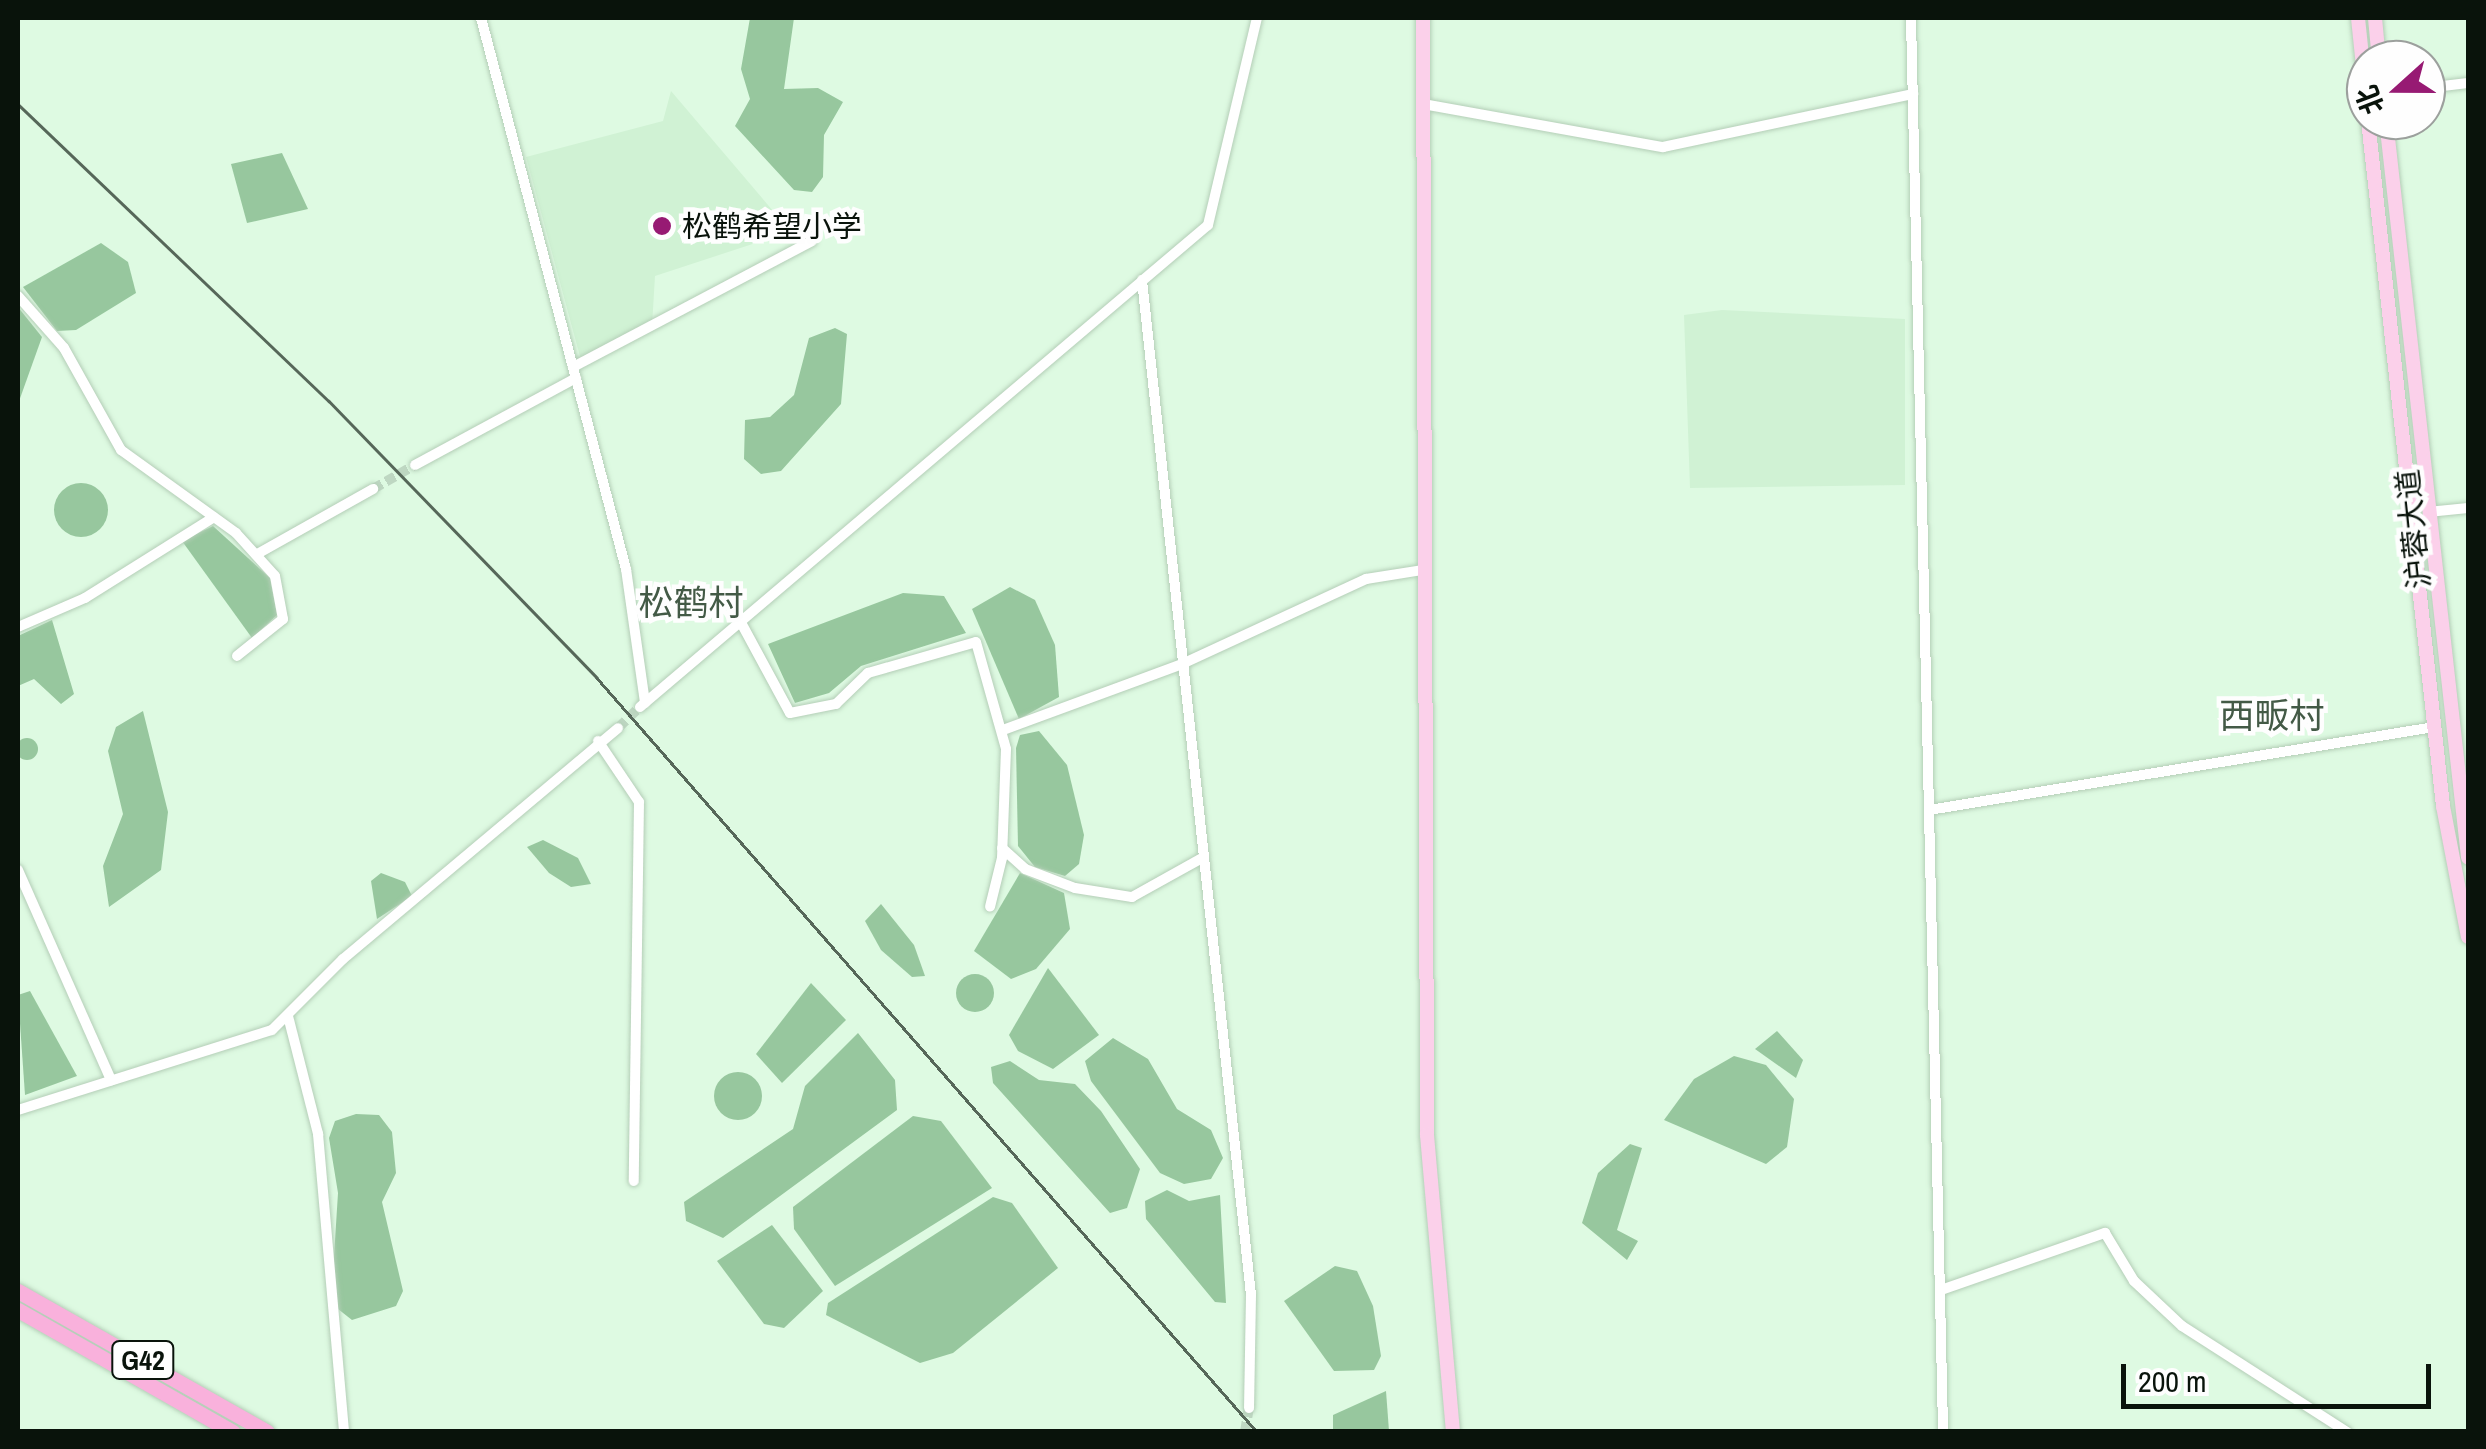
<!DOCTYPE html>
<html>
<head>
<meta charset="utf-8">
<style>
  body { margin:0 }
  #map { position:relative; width:2486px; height:1449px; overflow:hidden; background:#defae2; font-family:"Archivo Narrow","Noto Sans SC",sans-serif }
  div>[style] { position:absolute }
  .built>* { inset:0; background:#d0f2d4 }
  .water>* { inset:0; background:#97c79e }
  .round { border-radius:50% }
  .minor-tunnel>* { height:10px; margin-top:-5px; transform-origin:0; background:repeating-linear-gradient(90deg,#bed7c2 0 10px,transparent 0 15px) }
  .roads { filter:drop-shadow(0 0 2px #b4ceb7) drop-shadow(0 0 2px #b4ceb7) }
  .minor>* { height:10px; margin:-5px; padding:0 5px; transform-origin:5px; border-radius:5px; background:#fff }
  .major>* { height:14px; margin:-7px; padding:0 7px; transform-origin:7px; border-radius:7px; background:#fbd0ea }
  .highway>* { height:15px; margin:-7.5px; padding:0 7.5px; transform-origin:7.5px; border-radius:7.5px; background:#f9b1dc }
  .rail>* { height:2.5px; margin:-1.25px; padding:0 1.25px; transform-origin:1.25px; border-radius:1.25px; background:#566759 }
  .dots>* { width:28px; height:28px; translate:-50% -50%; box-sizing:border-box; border:5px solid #fefefe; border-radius:50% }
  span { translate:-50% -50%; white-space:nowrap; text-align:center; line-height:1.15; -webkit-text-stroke:9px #fefefe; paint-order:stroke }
  .shield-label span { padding:2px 8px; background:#fefefe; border:2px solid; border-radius:8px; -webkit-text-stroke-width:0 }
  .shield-label { font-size:28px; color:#09130b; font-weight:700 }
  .poi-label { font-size:30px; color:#09130b }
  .left { translate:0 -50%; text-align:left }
  .street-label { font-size:30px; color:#09130b }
  .quarter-label { font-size:35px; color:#435a46 }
  .frame { position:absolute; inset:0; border:20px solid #09130b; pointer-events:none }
  .north { position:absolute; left:2346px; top:40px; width:100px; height:100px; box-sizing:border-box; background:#fefefe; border:2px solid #9ca09d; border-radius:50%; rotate:249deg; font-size:28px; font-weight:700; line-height:40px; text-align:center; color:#09130b }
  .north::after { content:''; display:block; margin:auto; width:35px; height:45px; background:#971a73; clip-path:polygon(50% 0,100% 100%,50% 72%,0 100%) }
  .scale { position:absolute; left:2121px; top:1364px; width:310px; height:45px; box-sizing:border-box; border:5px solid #09130b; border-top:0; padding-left:12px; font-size:30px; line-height:35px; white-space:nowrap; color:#09130b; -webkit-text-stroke:8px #fefefe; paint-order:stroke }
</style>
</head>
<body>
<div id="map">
  <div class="built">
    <i style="clip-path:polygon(671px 91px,779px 218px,780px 235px,655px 276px,652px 326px,581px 360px,526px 157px,663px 121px)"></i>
    <i style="clip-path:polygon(1722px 310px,1905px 319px,1905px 485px,1690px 488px,1684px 315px)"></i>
  </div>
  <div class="water">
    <i style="clip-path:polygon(750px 18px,794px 18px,784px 89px,818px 88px,843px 102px,824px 135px,823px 177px,812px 192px,794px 190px,735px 126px,750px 99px,741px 69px)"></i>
    <i style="clip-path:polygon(282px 153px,308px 209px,247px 223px,231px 164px)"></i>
    <i style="clip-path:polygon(101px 243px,128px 262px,136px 293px,76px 330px,57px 331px,23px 287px)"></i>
    <i style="clip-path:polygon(18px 307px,42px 337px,18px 404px)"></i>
    <i style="clip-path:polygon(835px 328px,847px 334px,841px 404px,781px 471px,761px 474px,744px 459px,745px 420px,770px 417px,794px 395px,809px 338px)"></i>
    <i class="round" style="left:54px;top:483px;width:54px;height:54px"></i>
    <i style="clip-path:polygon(213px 526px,270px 578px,277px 615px,252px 638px,182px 541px)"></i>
    <i style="clip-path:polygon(1010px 587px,1035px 600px,1055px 645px,1059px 697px,1019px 719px,972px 609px)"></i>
    <i style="clip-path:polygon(903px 593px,944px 596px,966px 633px,861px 666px,829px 693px,795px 703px,768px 644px)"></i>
    <i style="clip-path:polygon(52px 620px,74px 694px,61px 704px,34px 679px,18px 686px,18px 636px)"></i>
    <i style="clip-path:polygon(143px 711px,168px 812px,161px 870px,109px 907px,103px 866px,123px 814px,108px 751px,116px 727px)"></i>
    <i style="clip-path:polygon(1039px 731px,1067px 765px,1084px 835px,1079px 864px,1065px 876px,1035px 867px,1018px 846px,1016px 748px,1020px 735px)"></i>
    <i class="round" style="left:16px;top:738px;width:22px;height:22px"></i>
    <i style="clip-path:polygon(543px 840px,578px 858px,591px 884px,571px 887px,549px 873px,527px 847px)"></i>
    <i style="clip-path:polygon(381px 873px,405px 882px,412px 896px,377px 919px,371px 881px)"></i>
    <i style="clip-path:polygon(1020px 873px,1064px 893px,1070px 929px,1036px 969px,1011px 979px,974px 951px)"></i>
    <i style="clip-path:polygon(881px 904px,914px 945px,925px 976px,912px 977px,881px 950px,865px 921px)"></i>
    <i style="clip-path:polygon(1048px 968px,1099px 1035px,1053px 1069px,1018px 1051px,1009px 1035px)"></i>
    <i class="round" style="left:956px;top:974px;width:38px;height:38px"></i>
    <i style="clip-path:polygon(811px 983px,846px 1020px,782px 1083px,756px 1054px)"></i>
    <i style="clip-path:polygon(30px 991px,77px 1076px,25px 1095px,18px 995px)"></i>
    <i style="clip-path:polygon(1777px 1031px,1803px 1060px,1796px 1078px,1755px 1049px)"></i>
    <i style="clip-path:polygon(858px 1033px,895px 1080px,897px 1110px,723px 1238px,686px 1221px,684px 1202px,793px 1129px,805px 1086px)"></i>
    <i style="clip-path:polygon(1113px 1038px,1148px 1059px,1177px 1109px,1211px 1130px,1223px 1158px,1211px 1179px,1184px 1184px,1160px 1173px,1091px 1081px,1085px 1061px)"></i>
    <i style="clip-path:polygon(1734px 1056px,1766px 1065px,1794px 1099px,1787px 1147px,1766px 1164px,1664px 1120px,1694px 1079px)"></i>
    <i style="clip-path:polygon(1010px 1061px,1039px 1080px,1075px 1084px,1101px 1111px,1140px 1169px,1127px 1208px,1110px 1213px,993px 1083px,991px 1067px)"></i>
    <i class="round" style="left:714px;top:1072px;width:48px;height:48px"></i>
    <i style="clip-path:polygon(356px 1114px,379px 1115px,392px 1132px,396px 1173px,382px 1202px,403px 1291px,396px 1306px,352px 1320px,338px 1309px,333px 1272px,338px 1193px,329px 1138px,335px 1121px)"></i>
    <i style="clip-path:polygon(913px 1116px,941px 1121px,992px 1188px,835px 1286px,794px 1229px,793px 1207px)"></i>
    <i style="clip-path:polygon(1630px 1144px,1642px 1148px,1617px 1230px,1638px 1241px,1627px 1260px,1582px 1223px,1598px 1173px)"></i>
    <i style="clip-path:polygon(1167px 1190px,1189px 1201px,1220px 1195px,1226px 1303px,1215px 1302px,1146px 1219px,1145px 1201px)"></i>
    <i style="clip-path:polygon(993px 1197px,1012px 1203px,1058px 1268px,953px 1353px,920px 1363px,826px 1315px,828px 1303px)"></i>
    <i style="clip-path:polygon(772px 1225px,823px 1291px,784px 1328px,764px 1324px,717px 1261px)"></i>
    <i style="clip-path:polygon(1335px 1266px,1357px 1271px,1373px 1306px,1381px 1356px,1374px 1370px,1334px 1371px,1284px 1301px)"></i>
    <i style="clip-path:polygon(1386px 1391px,1389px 1431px,1333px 1431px,1333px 1415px)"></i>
  </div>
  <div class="minor-tunnel">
    <i style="left:373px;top:489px;width:48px;rotate:-29.7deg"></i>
    <i style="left:618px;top:728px;width:30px;rotate:-44deg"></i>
    <i style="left:1245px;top:1432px;width:24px;rotate:-81deg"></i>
  </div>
  <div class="roads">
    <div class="minor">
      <i style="left:481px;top:18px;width:570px;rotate:75.26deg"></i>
      <i style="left:626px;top:569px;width:135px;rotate:81.9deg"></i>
      <i style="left:1911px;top:18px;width:1414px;rotate:88.7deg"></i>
      <i style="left:2426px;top:88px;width:42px;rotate:-6.8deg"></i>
      <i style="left:1423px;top:104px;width:244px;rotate:10.2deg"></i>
      <i style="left:1663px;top:147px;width:256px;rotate:-12deg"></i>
      <i style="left:1142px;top:280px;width:1021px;rotate:83.87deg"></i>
      <i style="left:1251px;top:1295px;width:113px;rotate:91deg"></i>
      <i style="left:18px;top:296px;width:69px;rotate:48.5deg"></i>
      <i style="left:64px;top:348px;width:117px;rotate:60.8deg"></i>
      <i style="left:121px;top:450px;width:142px;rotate:35.8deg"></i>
      <i style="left:236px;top:533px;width:58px;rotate:47.8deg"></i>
      <i style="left:275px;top:576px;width:44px;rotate:79.5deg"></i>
      <i style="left:283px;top:619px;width:59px;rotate:141.2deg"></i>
      <i style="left:573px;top:367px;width:270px;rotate:-27.8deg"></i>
      <i style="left:415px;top:465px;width:183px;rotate:-28.4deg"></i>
      <i style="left:2428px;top:512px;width:40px;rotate:-5.7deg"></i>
      <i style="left:259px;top:553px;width:131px;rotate:-29.3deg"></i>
      <i style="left:738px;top:617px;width:109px;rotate:61.6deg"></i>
      <i style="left:790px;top:713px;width:47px;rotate:-11.1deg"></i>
      <i style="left:836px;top:704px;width:45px;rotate:-44.1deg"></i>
      <i style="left:868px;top:673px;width:112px;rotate:-16deg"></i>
      <i style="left:976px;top:642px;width:111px;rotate:74.3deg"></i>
      <i style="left:1006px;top:749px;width:109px;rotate:92.1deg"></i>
      <i style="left:1002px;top:858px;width:50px;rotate:103.8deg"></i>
      <i style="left:18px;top:627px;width:73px;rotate:-23.4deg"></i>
      <i style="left:85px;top:598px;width:152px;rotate:-32.1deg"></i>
      <i style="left:640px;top:707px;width:745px;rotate:-40.32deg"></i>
      <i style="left:1208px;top:225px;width:213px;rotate:-76.7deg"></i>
      <i style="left:1003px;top:730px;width:191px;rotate:-20.2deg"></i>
      <i style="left:1182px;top:664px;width:203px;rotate:-24.8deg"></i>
      <i style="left:1366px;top:579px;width:58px;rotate:-9deg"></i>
      <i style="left:598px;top:741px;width:73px;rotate:56.1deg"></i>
      <i style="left:639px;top:802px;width:379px;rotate:90.8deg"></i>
      <i style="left:1929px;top:810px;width:512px;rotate:-9.33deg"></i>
      <i style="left:1002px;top:848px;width:31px;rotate:42deg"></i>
      <i style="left:1025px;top:869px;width:53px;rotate:20.8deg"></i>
      <i style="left:1075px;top:888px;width:58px;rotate:9deg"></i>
      <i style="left:1132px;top:897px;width:80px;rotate:-29.1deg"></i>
      <i style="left:18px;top:870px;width:230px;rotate:66.1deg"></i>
      <i style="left:288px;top:1016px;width:122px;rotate:75.7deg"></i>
      <i style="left:318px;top:1134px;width:299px;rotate:85deg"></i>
      <i style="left:18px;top:1110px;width:266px;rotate:-17.5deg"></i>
      <i style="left:272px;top:1030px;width:100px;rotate:-45deg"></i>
      <i style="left:343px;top:959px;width:359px;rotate:-40deg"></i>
      <i style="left:1941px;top:1290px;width:174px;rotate:-19.2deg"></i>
      <i style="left:2105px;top:1233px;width:56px;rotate:58.9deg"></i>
      <i style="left:2134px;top:1281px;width:66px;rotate:43.2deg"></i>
      <i style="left:2182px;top:1326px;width:196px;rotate:32.7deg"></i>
    </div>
    <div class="major">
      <i style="left:1423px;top:18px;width:1117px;rotate:89.79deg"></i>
      <i style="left:1427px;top:1135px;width:298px;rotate:85deg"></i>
      <i style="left:2358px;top:18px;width:78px;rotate:84.1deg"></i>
      <i style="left:2375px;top:18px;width:42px;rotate:84.6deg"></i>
      <i style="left:2368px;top:120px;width:690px;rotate:83.76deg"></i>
      <i style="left:2443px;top:806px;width:133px;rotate:79.2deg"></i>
      <i style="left:2386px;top:120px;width:742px;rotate:83.65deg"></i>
    </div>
    <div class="highway">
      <i style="left:18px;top:1291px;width:286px;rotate:29.5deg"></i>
      <i style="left:18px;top:1310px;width:247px;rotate:29.6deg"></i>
    </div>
  </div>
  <div class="rail">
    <i style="left:18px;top:104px;width:430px;rotate:43.7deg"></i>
    <i style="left:329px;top:401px;width:385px;rotate:45.9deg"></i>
    <i style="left:597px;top:678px;width:1002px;rotate:48.8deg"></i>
  </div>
  <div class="dots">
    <i style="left:662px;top:226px;background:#971a73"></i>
  </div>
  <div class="shield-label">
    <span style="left:143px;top:1360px">G42</span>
  </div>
  <div class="poi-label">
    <span class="left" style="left:682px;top:226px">松鹤希望小学</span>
  </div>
  <div class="street-label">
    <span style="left:2413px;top:529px;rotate:-96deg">沪蓉大道</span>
  </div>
  <div class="quarter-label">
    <span style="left:691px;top:603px">松鹤村</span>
    <span style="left:2272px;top:716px">西畈村</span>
  </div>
  <div class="frame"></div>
  <div class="north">北</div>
  <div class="scale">200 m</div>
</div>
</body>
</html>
